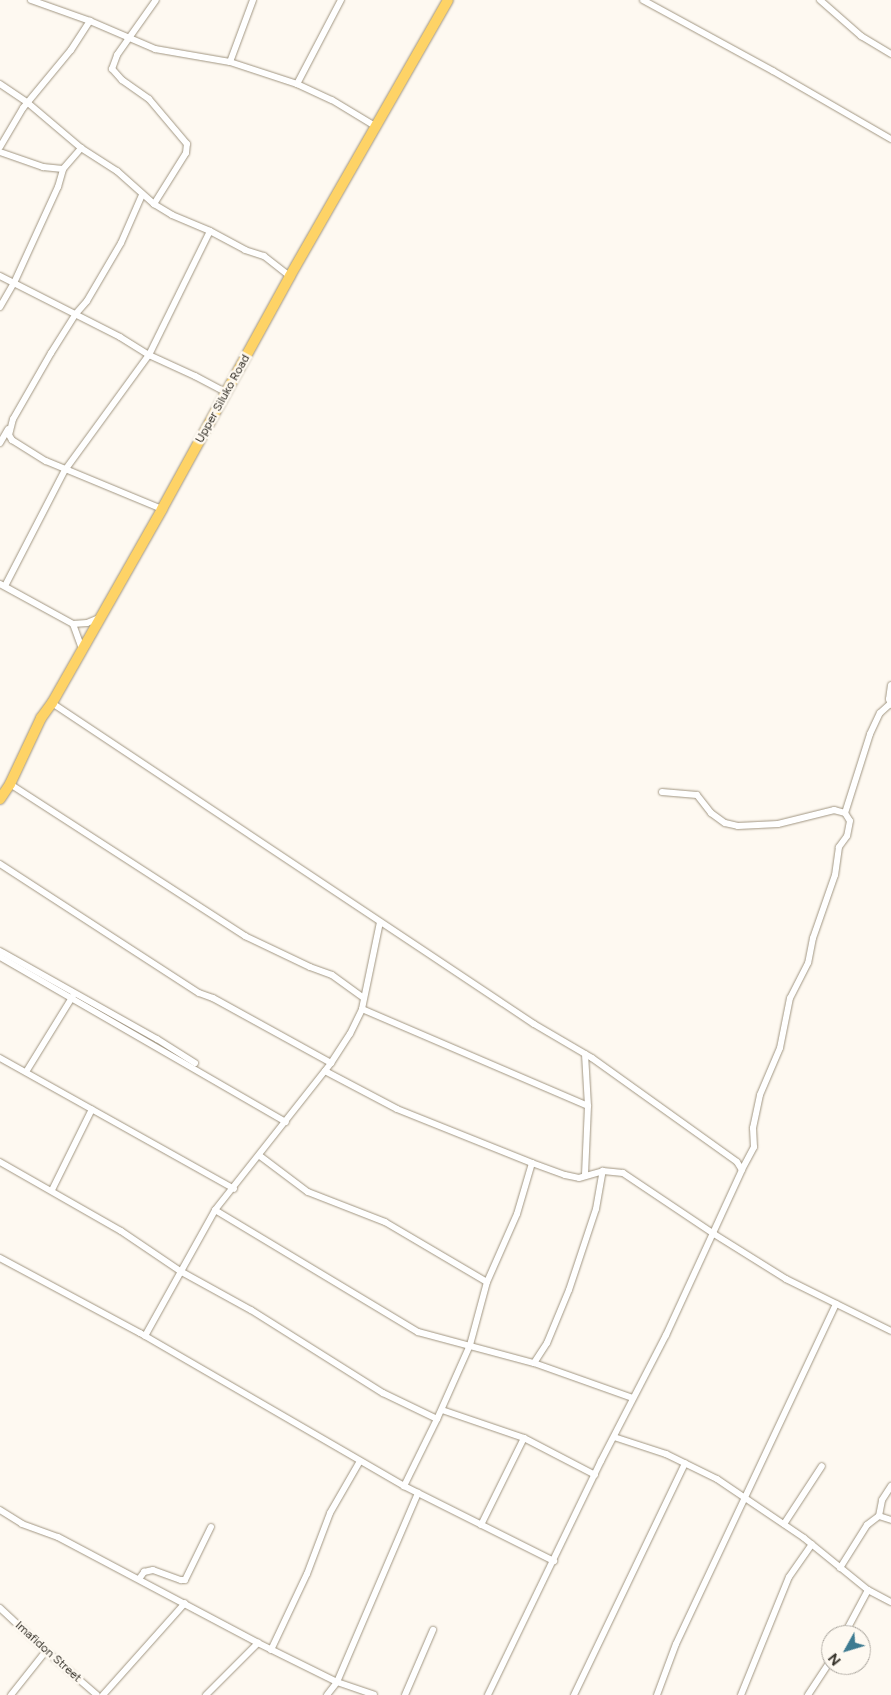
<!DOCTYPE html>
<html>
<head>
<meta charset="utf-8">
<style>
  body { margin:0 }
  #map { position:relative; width:891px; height:1695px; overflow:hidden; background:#fef9f1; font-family:Figtree,sans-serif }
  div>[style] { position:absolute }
  .roads { filter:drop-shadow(0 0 1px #a19682) drop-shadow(0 0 1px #a19682) }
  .minor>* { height:6px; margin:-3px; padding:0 3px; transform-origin:3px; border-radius:3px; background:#fff }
  .primary>* { height:10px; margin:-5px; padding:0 5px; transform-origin:5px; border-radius:5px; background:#fed366 }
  span { translate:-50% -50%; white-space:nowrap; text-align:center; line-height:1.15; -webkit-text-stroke:5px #fef9f1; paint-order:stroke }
  .street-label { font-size:12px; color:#353129 }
  .north { position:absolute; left:821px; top:1625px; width:50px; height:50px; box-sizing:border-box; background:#fef9f1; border:1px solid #aea9a1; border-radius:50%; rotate:231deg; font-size:14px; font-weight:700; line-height:20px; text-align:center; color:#353129 }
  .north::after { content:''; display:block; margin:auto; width:18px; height:22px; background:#3e7b91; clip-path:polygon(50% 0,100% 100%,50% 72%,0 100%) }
</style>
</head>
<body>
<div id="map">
  <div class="roads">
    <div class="minor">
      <i style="left:31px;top:0;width:63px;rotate:19.6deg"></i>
      <i style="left:90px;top:21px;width:71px;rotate:23.3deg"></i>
      <i style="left:155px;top:49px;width:76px;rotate:9.8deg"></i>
      <i style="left:230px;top:62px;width:71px;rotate:18.2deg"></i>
      <i style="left:297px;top:84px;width:38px;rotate:25deg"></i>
      <i style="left:332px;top:100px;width:50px;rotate:31.2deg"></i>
      <i style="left:643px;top:0;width:148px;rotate:28.6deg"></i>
      <i style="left:773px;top:71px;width:136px;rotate:30deg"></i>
      <i style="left:820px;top:0;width:55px;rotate:41.3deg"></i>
      <i style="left:861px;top:36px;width:35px;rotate:31deg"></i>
      <i style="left:230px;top:62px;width:66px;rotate:-69.6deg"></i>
      <i style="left:0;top:84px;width:34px;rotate:34deg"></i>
      <i style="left:28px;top:103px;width:70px;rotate:40.3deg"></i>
      <i style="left:81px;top:148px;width:43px;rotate:32.6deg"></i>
      <i style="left:117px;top:171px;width:50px;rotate:41.7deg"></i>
      <i style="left:154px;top:204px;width:21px;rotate:31deg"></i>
      <i style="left:172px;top:215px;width:41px;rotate:22.8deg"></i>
      <i style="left:210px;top:231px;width:40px;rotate:28deg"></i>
      <i style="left:245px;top:250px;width:20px;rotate:18deg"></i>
      <i style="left:264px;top:256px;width:33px;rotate:38deg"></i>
      <i style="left:297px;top:84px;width:95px;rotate:-62.4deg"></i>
      <i style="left:0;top:147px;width:45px;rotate:-59.5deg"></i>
      <i style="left:23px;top:108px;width:75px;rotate:-50.4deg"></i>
      <i style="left:71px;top:50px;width:35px;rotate:-57deg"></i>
      <i style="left:0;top:152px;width:46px;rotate:19.2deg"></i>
      <i style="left:43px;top:167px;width:20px;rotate:6deg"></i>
      <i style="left:63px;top:169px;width:28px;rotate:-49deg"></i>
      <i style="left:142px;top:195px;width:52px;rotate:113.6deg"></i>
      <i style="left:121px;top:243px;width:67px;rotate:120.4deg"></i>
      <i style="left:87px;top:301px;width:18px;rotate:131deg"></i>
      <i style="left:75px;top:315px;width:45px;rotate:122.3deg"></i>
      <i style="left:51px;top:353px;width:76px;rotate:119.9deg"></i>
      <i style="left:13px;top:419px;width:16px;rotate:104deg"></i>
      <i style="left:9px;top:435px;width:6px;rotate:59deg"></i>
      <i style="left:12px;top:440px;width:40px;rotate:32deg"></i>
      <i style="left:46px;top:461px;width:126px;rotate:22.5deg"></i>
      <i style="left:154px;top:204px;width:60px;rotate:-57.9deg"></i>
      <i style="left:186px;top:153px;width:9px;rotate:-84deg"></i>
      <i style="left:187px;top:144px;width:59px;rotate:-130.2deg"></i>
      <i style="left:149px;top:99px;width:33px;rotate:-145deg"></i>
      <i style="left:122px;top:80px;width:15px;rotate:-132deg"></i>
      <i style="left:112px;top:69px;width:15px;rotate:-70deg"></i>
      <i style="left:117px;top:55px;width:67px;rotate:-54.7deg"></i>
      <i style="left:0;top:276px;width:135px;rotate:26.9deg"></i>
      <i style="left:120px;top:337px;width:34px;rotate:32deg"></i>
      <i style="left:149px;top:355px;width:51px;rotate:24.5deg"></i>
      <i style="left:195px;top:376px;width:34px;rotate:28deg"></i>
      <i style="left:0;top:307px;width:28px;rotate:-60deg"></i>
      <i style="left:14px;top:283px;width:106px;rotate:-65.4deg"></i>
      <i style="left:58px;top:187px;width:19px;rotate:-74deg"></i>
      <i style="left:0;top:443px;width:16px;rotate:-60deg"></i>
      <i style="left:0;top:584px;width:83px;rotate:28.7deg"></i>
      <i style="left:73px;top:624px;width:27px;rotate:70deg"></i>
      <i style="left:5px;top:586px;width:131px;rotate:-62.7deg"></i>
      <i style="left:65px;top:470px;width:142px;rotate:-53.9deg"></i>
      <i style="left:149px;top:355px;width:138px;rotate:-63.8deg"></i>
      <i style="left:73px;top:624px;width:14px;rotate:-4deg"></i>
      <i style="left:87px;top:623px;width:13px;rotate:-23deg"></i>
      <i style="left:891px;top:685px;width:14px;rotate:98deg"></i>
      <i style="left:889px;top:699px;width:6px;rotate:72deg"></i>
      <i style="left:52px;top:703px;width:579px;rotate:33.66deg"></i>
      <i style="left:534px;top:1024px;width:67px;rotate:30.4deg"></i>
      <i style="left:592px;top:1058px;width:178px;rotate:35.6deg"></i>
      <i style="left:737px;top:1162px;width:9px;rotate:58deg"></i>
      <i style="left:742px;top:1170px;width:182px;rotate:114.7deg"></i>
      <i style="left:666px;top:1335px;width:142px;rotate:117.3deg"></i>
      <i style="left:601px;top:1461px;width:260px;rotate:115.8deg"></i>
      <i style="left:10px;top:784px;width:280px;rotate:32.9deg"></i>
      <i style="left:245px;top:936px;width:72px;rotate:25.5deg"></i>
      <i style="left:310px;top:967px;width:23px;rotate:20deg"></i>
      <i style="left:332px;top:975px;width:39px;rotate:36deg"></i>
      <i style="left:662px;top:792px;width:35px;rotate:5deg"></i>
      <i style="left:697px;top:795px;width:23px;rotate:52deg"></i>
      <i style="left:711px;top:813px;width:17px;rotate:36deg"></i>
      <i style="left:725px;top:823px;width:13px;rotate:13deg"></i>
      <i style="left:738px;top:826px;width:40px;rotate:-2.9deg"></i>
      <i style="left:778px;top:824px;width:58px;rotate:-14deg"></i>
      <i style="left:834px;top:810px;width:11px;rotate:15deg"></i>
      <i style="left:845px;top:813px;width:9px;rotate:58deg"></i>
      <i style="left:850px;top:821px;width:15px;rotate:101deg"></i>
      <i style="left:847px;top:836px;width:14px;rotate:126deg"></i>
      <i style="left:839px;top:847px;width:28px;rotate:98deg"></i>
      <i style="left:835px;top:875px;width:67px;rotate:109.2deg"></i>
      <i style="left:813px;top:938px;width:25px;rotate:101deg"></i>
      <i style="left:808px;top:963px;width:39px;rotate:117deg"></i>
      <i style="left:790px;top:998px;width:51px;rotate:101.3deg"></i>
      <i style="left:780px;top:1048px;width:51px;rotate:113.1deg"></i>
      <i style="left:760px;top:1095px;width:34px;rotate:102deg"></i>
      <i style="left:753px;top:1128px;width:19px;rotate:87deg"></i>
      <i style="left:754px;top:1147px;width:26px;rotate:118deg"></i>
      <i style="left:845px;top:813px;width:83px;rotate:-72.4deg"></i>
      <i style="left:870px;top:734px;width:23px;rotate:-65deg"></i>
      <i style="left:880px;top:713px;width:13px;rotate:-42deg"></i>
      <i style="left:0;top:864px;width:237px;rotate:33deg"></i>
      <i style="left:199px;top:993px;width:15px;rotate:20deg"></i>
      <i style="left:213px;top:998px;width:135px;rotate:28.8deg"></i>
      <i style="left:380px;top:922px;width:89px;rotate:101.7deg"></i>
      <i style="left:362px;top:1009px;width:246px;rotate:23.2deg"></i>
      <i style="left:0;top:951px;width:180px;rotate:29.3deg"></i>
      <i style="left:157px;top:1039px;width:45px;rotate:32.3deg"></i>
      <i style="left:0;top:957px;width:330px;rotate:30deg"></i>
      <i style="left:585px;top:1054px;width:52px;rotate:86.7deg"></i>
      <i style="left:588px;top:1106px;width:70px;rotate:92.5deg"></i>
      <i style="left:0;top:1058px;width:268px;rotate:29.2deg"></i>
      <i style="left:325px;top:1071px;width:81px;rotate:27.8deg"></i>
      <i style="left:397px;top:1109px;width:145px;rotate:21.8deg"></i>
      <i style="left:532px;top:1163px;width:53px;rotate:106.4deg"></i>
      <i style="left:517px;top:1214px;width:74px;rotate:113.8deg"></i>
      <i style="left:487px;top:1282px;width:65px;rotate:105.1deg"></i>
      <i style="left:470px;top:1345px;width:81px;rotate:114deg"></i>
      <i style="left:437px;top:1419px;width:75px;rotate:116.2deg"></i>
      <i style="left:26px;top:1072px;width:89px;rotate:-58.3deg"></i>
      <i style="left:260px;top:1156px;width:60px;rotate:36.9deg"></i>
      <i style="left:308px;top:1192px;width:83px;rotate:21.3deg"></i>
      <i style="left:385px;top:1222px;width:118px;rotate:30.5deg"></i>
      <i style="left:0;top:1162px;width:139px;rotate:29.7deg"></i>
      <i style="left:121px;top:1231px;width:71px;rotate:34.1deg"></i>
      <i style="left:180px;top:1271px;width:81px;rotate:28.8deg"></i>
      <i style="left:251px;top:1310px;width:156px;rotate:32.2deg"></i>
      <i style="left:383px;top:1393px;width:60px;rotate:25.7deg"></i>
      <i style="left:532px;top:1163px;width:35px;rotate:20deg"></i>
      <i style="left:565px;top:1175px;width:14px;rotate:12deg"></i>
      <i style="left:579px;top:1178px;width:25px;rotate:-16deg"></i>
      <i style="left:603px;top:1171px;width:20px;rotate:6deg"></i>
      <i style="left:623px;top:1173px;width:110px;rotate:33.8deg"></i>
      <i style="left:714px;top:1234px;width:85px;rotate:32deg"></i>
      <i style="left:786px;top:1279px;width:117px;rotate:26.3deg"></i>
      <i style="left:52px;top:1190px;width:90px;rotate:-63.7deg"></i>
      <i style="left:215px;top:1210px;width:237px;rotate:31deg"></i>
      <i style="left:418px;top:1332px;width:120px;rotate:15deg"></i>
      <i style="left:534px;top:1363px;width:24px;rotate:-57deg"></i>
      <i style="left:547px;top:1343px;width:57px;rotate:-67.5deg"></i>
      <i style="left:569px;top:1290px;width:85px;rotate:-71.6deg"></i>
      <i style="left:596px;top:1209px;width:39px;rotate:-80deg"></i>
      <i style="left:0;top:1258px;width:159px;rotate:28.2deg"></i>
      <i style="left:140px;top:1333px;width:305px;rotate:30.1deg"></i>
      <i style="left:404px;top:1486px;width:168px;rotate:26.6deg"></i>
      <i style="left:145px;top:1336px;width:144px;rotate:-60.9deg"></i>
      <i style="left:215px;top:1210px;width:187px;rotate:-51.7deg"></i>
      <i style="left:331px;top:1063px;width:35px;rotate:-57deg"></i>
      <i style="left:350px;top:1034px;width:28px;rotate:-64deg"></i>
      <i style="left:534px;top:1363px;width:105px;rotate:19.5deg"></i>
      <i style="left:442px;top:1410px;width:87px;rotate:18.9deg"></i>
      <i style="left:524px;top:1438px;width:80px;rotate:27.5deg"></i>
      <i style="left:614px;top:1437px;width:55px;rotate:18.1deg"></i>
      <i style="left:666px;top:1454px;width:57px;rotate:26.1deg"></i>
      <i style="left:717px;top:1479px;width:105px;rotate:34.1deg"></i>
      <i style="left:804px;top:1538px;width:82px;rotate:39.1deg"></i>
      <i style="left:868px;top:1590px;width:26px;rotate:28deg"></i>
      <i style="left:0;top:1510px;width:26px;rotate:32deg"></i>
      <i style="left:22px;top:1524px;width:38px;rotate:20deg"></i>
      <i style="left:58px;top:1537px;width:226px;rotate:27.9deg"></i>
      <i style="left:258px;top:1643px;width:88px;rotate:26.3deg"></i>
      <i style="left:337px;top:1682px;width:39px;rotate:19deg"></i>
      <i style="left:879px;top:1516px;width:16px;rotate:-79deg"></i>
      <i style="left:882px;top:1500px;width:17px;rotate:-57deg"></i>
      <i style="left:784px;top:1524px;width:69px;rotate:-56.8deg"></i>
      <i style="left:481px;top:1525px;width:97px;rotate:-63.7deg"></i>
      <i style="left:840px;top:1568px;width:51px;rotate:-57.9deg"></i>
      <i style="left:867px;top:1525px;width:15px;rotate:-37deg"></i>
      <i style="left:879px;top:1516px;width:13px;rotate:18deg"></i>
      <i style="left:139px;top:1579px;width:9px;rotate:-54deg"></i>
      <i style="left:144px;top:1572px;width:9px;rotate:-13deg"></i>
      <i style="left:153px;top:1570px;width:30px;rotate:20deg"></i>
      <i style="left:181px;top:1580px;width:4px"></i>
      <i style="left:185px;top:1580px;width:59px;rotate:-63.9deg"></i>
      <i style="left:0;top:1608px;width:63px;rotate:43.1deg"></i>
      <i style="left:46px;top:1651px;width:67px;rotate:40.8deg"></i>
      <i style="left:844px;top:1635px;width:51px;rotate:-61.9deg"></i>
      <i style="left:271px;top:1650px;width:84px;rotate:-64.7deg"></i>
      <i style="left:307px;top:1574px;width:65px;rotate:-69.3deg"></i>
      <i style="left:330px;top:1513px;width:60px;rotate:-60deg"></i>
      <i style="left:11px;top:1695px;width:56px;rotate:-51.5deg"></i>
      <i style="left:103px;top:1695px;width:123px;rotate:-48.3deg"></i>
      <i style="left:206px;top:1695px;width:74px;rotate:-45deg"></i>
      <i style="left:327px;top:1695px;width:16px;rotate:-52deg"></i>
      <i style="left:337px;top:1682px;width:206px;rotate:-66.8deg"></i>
      <i style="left:405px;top:1695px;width:71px;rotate:-66.7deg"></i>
      <i style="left:574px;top:1695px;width:257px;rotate:-64.4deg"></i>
      <i style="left:657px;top:1695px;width:54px;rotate:-69.6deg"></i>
      <i style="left:676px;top:1644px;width:376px;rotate:-64.8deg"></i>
      <i style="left:741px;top:1695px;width:127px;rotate:-67.9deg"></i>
      <i style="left:789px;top:1577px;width:40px;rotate:-55.1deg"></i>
      <i style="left:808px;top:1695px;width:42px;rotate:-56.7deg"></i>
    </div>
    <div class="primary">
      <i style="left:0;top:799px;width:18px;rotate:-56deg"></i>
      <i style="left:10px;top:784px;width:73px;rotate:-64.8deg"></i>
      <i style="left:41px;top:718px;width:19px;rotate:-54deg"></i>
      <i style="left:52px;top:703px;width:223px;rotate:-60.4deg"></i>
      <i style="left:162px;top:509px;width:266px;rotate:-61.2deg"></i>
      <i style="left:290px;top:276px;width:318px;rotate:-60.2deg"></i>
    </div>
  </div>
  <div class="street-label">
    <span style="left:223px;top:399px;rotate:-61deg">Upper Siluko Road</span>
    <span style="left:48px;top:1652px;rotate:42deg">Imafidon Street</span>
  </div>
  <div class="north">N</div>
</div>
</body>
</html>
